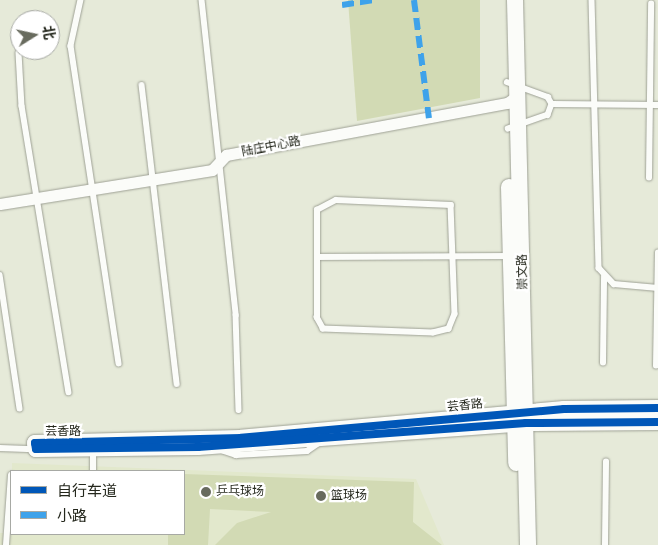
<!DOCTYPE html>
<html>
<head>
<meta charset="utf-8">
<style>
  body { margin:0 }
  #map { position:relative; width:658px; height:545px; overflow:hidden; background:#e6ead9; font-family:"Work Sans","Noto Sans SC",sans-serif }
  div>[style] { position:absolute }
  .built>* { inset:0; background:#e2e8cc }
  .green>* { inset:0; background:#d2dab4 }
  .roads { filter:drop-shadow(0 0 1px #9ea195) drop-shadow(0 0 1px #9ea195) }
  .lane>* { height:5.5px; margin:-2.75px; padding:0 2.75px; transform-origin:2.75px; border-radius:2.75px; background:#fbfcf9 }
  .street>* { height:11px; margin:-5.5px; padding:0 5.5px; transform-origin:5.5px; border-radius:5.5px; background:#fbfcf9 }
  .secondary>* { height:16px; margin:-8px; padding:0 8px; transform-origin:8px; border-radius:8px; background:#fbfcf9 }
  .quiet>* { height:6px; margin-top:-3px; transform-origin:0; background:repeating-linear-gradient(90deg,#3ea2ea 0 12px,transparent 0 18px) }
  .cycleway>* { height:8px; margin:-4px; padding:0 4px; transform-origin:4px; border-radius:4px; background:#0057b8 }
  .dots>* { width:14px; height:14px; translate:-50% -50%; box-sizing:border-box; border:2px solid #fff; border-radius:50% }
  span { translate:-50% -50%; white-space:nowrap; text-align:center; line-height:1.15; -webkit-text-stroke:4.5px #fff; paint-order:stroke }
  .street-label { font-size:12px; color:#24271c }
  .poi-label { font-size:12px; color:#24271c }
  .left { translate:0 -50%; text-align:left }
  .legend { position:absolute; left:10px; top:470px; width:175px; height:65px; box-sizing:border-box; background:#fff; border:1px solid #a7a9a4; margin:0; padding:6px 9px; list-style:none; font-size:15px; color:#24271c }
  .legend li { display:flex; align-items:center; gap:10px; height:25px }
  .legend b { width:25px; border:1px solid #a7a9a4 }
  .north { position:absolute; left:10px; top:10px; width:50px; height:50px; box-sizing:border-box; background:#fff; border:1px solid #a7a9a4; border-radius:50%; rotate:80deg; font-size:14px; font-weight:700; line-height:20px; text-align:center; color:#24271c }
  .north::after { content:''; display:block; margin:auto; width:18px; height:22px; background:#686b5e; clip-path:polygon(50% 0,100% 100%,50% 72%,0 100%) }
</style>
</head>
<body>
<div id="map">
  <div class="built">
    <i style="clip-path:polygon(12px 463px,416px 479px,444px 545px,0 545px,0 533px,11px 533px,11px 503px,11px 534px,184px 534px,184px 471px,12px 471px)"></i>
  </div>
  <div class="green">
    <i style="clip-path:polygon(348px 0,480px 0,480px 98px,357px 121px)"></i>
    <i style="clip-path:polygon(184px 474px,414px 482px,413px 522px,442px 545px,215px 545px,237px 523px,271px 512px,210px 509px,208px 545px,168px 545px,168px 534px,184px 534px)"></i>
  </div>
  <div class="roads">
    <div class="lane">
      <i style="left:81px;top:0;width:47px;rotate:102.3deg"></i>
      <i style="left:71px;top:46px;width:321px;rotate:81.4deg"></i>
      <i style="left:202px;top:0;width:317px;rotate:83.8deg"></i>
      <i style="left:236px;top:315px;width:95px;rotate:88.2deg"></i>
      <i style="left:592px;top:0;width:268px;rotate:88.5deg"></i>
      <i style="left:599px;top:268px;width:22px;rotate:47deg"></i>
      <i style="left:614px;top:284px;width:44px;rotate:5.2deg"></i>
      <i style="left:19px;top:53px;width:53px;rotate:86.8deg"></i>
      <i style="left:22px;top:106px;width:290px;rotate:80.7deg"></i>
      <i style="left:507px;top:82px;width:44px;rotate:20.1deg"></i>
      <i style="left:548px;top:97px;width:8px;rotate:60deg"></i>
      <i style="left:552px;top:104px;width:12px;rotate:110deg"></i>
      <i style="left:548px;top:115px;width:42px;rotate:160.7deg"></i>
      <i style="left:142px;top:85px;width:301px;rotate:83.3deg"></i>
      <i style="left:552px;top:104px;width:106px;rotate:0.5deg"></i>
      <i style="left:649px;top:178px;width:174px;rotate:-89.3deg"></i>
      <i style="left:336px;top:200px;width:115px;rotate:2.5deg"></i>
      <i style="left:451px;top:205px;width:109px;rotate:87.9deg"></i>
      <i style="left:455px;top:314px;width:16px;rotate:112deg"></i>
      <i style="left:449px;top:329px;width:16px;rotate:166deg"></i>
      <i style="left:433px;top:333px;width:110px;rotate:-177.9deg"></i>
      <i style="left:323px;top:329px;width:13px;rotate:-119deg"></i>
      <i style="left:317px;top:318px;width:108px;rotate:-90deg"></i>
      <i style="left:317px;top:210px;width:21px;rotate:-28deg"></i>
      <i style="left:317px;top:257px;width:191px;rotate:-0.3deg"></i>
      <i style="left:0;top:275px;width:135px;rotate:81.5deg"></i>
      <i style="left:603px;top:363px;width:86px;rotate:-89.3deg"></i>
      <i style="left:656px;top:366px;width:113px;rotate:-89deg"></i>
      <i style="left:0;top:448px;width:34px;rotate:2deg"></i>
      <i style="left:224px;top:451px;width:13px;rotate:18deg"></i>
      <i style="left:236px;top:455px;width:71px;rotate:-3.2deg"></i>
      <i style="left:307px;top:451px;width:14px;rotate:-34deg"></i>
      <i style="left:93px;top:471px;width:20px;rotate:-90deg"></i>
      <i style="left:6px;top:545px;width:70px;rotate:-85.9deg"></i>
      <i style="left:605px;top:545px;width:83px;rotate:-89.3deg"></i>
    </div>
    <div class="street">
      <i style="left:0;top:204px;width:215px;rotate:-9.1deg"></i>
      <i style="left:212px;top:170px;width:21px;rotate:-47deg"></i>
      <i style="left:226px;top:155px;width:286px;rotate:-10.5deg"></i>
      <i style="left:507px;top:103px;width:11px;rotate:-34deg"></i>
    </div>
    <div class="secondary">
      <i style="left:515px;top:0;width:545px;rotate:88.63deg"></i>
      <i style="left:509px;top:187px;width:276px;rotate:88.5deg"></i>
      <i style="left:658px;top:408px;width:94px;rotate:179.4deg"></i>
      <i style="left:564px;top:409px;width:324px;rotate:174.9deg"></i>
      <i style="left:241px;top:438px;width:206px;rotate:178.6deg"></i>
      <i style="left:35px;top:443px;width:6px;rotate:81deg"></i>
      <i style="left:36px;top:449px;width:162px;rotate:-0.7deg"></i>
      <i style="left:198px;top:447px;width:329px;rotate:-4.2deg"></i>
      <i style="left:526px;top:423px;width:132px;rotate:-0.4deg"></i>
    </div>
  </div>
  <div class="quiet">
    <i style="left:414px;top:0;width:119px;rotate:82.8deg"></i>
    <i style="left:342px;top:5px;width:32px;rotate:-9deg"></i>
  </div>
  <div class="cycleway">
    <i style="left:658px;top:408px;width:94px;rotate:179.4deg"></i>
    <i style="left:564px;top:409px;width:324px;rotate:174.9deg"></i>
    <i style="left:241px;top:438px;width:206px;rotate:178.6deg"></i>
    <i style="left:35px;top:443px;width:6px;rotate:81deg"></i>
    <i style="left:36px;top:449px;width:162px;rotate:-0.7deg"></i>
    <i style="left:198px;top:447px;width:329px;rotate:-4.2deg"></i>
    <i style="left:526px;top:423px;width:132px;rotate:-0.4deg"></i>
  </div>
  <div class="dots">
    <i style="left:206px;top:492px;background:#686b5e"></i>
    <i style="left:321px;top:496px;background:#686b5e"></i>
  </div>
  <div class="street-label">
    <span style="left:271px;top:147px;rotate:-11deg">陆庄中心路</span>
    <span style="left:523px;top:272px;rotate:-91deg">崇文路</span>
    <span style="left:465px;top:406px;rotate:-6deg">芸香路</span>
    <span style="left:63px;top:432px">芸香路</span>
  </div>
  <div class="poi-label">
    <span class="left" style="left:216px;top:492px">乒乓球场</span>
    <span class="left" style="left:331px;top:496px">篮球场</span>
  </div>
  <ul class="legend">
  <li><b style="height:6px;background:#0057b8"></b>自行车道</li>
  <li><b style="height:6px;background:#3ea2ea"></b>小路</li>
  </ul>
  <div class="north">北</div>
</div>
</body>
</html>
